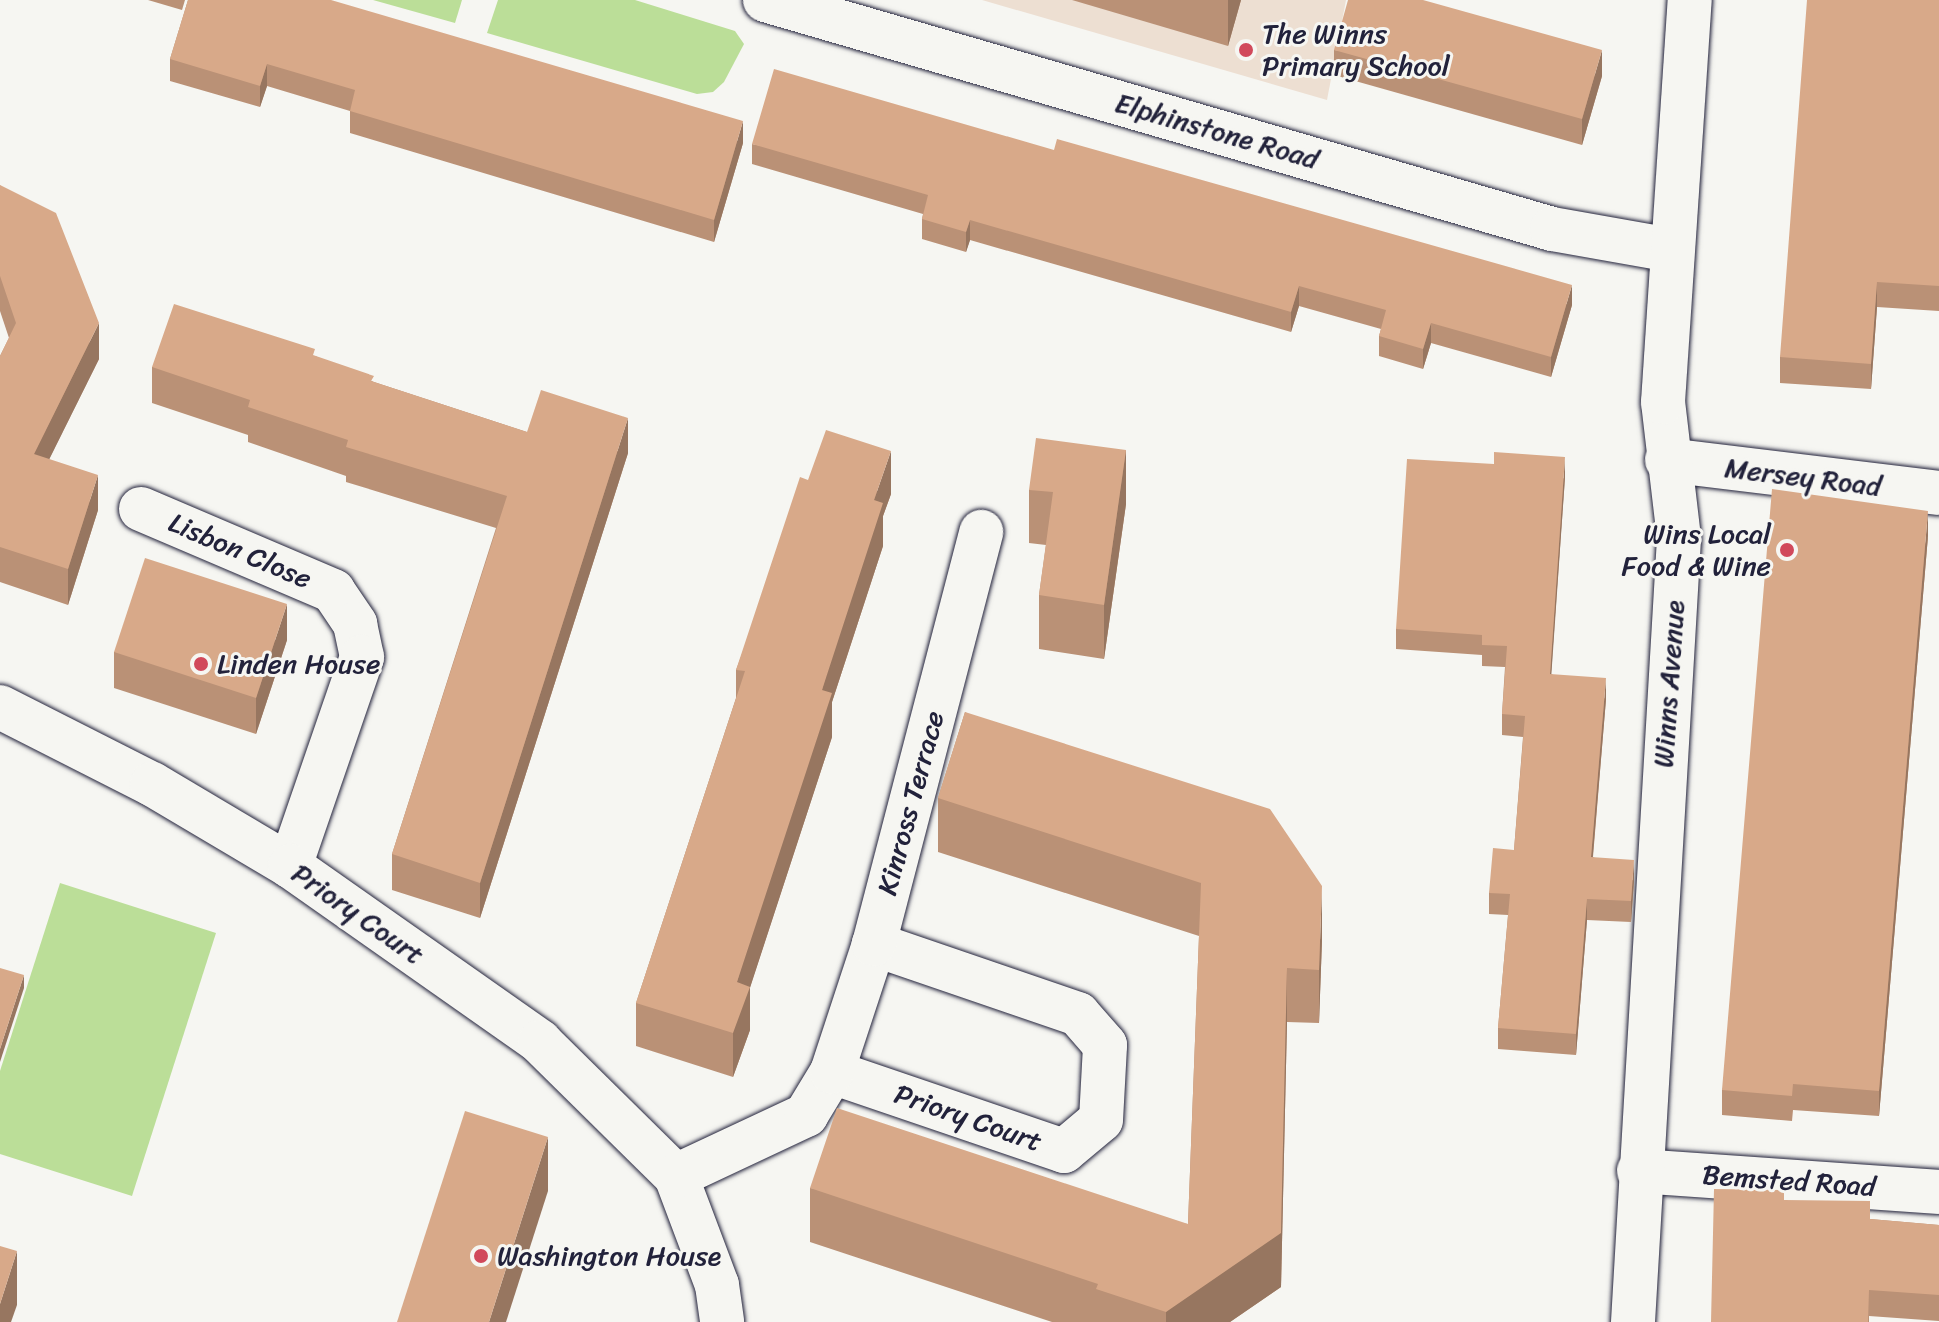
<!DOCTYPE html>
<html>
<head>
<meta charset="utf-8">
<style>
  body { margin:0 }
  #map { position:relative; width:1939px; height:1322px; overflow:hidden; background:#f6f6f2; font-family:Sriracha,sans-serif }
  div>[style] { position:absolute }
  .built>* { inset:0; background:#eddfd2 }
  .green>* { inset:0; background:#bbde98 }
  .roads { filter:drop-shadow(0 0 2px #22223b) drop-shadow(0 0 2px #22223b) }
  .street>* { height:44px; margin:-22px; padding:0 22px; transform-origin:22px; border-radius:22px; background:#f6f6f2 }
  .wall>* { inset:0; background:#ba9176 }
  .shaded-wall>* { inset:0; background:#977660 }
  .building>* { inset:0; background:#d8a989 }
  .dots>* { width:22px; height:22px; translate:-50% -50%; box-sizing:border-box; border:4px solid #f6f6f2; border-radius:50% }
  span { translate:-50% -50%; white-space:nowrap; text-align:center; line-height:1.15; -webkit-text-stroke:6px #f6f6f2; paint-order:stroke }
  .poi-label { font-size:28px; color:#22223b }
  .left { translate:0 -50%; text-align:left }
  .right { translate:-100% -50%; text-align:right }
  .street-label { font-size:28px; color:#22223b }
</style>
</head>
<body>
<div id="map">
  <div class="built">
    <i style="clip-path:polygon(982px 0,1346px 0,1327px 100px)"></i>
  </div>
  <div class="green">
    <i style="clip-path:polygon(373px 0,462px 0,455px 23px)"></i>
    <i style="clip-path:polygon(498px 0,635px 0,735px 31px,744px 44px,724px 82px,713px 92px,697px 94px,487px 33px)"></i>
    <i style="clip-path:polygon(60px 883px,216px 933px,132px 1196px,0 1154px,0 1071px)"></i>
  </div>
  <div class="roads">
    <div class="street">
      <i style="left:765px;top:0;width:820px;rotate:16.22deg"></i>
      <i style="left:1552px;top:229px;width:121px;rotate:10deg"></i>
      <i style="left:1667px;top:460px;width:274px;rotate:6.9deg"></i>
      <i style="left:141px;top:509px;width:209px;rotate:23.1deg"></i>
      <i style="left:333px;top:591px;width:40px;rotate:56deg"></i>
      <i style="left:355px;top:624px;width:34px;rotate:78deg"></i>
      <i style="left:362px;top:657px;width:221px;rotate:109deg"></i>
      <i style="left:0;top:707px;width:170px;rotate:26.9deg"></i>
      <i style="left:152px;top:784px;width:161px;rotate:30.7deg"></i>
      <i style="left:290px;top:866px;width:306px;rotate:35.1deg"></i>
      <i style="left:540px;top:1042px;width:191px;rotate:44.6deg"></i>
      <i style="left:676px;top:1176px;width:116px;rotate:69.4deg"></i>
      <i style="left:717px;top:1285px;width:37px;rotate:82deg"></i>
      <i style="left:832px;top:1072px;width:245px;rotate:18.8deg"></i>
      <i style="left:1064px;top:1151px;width:48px;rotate:-40deg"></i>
      <i style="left:1101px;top:1120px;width:75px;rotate:-86.9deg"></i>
      <i style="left:1105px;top:1045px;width:41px;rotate:-131.1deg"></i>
      <i style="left:1078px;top:1014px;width:216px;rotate:-161.1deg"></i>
      <i style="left:1639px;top:1171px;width:301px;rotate:4deg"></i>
      <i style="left:676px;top:1176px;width:144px;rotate:-25.1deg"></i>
      <i style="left:806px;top:1115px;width:50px;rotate:-58.8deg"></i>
      <i style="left:832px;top:1072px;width:135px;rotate:-71.8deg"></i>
      <i style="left:874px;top:944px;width:426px;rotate:-75.4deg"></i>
      <i style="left:1633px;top:1322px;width:785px;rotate:-86.64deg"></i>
      <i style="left:1679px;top:538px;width:137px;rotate:-96.7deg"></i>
      <i style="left:1663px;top:402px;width:403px;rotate:-86.2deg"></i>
    </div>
  </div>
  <div class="wall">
    <i style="clip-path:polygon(148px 0,185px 0,182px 10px)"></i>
    <i style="clip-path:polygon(188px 0,743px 143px,714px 242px,350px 133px,350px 111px,267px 86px,260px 107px,170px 81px,170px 59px)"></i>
    <i style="clip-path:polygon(1072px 0,1241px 0,1228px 46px)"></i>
    <i style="clip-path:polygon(1939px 0,1939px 311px,1877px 307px,1871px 389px,1780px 383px,1780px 357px)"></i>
    <i style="clip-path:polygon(1334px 50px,1602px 76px,1582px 145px,1334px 75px)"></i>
    <i style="clip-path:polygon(752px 144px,1572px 305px,1551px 377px,1431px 343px,1423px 369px,1379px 356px,1379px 336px,1381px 329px,1299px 306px,1291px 332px,970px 240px,966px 252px,922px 239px,922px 219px,923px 214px,752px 164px)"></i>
    <i style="clip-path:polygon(0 185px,99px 359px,49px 459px,98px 510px,68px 605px,0 582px,0 356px,9px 338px,0 311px)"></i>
    <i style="clip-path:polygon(315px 356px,374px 382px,527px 432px,628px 453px,480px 918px,392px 890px,392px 854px,496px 528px,346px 482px,346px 476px,248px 442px,248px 435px,152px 403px,152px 367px)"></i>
    <i style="clip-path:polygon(1126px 450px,1126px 504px,1104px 659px,1039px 649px,1039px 595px,1046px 545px,1029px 543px,1029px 490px)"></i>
    <i style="clip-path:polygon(1565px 477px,1551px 674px,1606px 699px,1593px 857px,1634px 881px,1631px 922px,1587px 920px,1576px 1055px,1498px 1049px,1498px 1028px,1508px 915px,1489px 914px,1489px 893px,1514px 850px,1523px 737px,1502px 735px,1502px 714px,1505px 667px,1482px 666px,1482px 655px,1396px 649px,1396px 629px)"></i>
    <i style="clip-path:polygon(808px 480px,891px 494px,883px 516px,883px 546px,832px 702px,832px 737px,750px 987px,750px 1030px,733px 1077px,636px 1046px,636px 1003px,736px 698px,736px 670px)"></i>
    <i style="clip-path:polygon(1928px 536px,1879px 1116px,1793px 1110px,1792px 1121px,1722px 1115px,1722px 1090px)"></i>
    <i style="clip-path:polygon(287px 640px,256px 734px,114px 688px,114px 652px)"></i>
    <i style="clip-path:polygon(965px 712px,1322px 940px,1319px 1023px,1287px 1022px,1281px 1287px,1230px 1322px,1052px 1322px,810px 1242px,810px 1188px,1188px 1224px,1199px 936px,938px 852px,938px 798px)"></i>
    <i style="clip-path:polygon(1784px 1200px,1870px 1219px,1939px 1225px,1939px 1321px,1869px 1316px,1869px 1322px,1711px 1322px)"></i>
  </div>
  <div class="shaded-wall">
    <i style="clip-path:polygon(1228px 0,1241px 0,1228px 46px)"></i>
    <i style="clip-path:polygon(1602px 50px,1602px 76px,1582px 145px,1582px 119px)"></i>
    <i style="clip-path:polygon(267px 64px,267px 86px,260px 107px,260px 86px)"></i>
    <i style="clip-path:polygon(743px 121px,743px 143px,714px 242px,714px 220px)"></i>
    <i style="clip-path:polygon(970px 220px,970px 240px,966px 252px,966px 232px)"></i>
    <i style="clip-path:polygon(1877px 282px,1877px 307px,1871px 389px,1871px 364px)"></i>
    <i style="clip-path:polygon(1572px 285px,1572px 305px,1551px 377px,1551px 357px)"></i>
    <i style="clip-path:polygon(1299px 286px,1299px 306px,1291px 332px,1291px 312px)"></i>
    <i style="clip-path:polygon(99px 323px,99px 359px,34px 490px,34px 454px)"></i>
    <i style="clip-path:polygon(1431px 323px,1431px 343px,1423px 369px,1423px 349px)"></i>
    <i style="clip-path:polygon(628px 418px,628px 453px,480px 918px,480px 883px)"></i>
    <i style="clip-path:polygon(1126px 450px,1126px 504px,1104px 659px,1104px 605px)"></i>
    <i style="clip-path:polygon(891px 451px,891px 494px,883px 516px,883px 546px,832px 702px,832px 737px,748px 994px,750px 987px,750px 1030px,733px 1077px,733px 1033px,737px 982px,822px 690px,874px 500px)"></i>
    <i style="clip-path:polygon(1565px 457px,1565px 477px,1550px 694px,1550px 674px)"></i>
    <i style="clip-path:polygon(98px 475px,98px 510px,68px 605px,68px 569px)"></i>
    <i style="clip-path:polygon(1928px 511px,1928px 536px,1879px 1116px,1879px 1091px)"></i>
    <i style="clip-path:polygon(287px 604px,287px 640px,256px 734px,256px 698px)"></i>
    <i style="clip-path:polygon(1606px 678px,1606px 699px,1591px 877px,1591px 857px)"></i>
    <i style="clip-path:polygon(1634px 860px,1634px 881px,1631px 922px,1631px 901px)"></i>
    <i style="clip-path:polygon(1322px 886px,1322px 940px,1319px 1023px,1319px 970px)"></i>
    <i style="clip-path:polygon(1587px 899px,1587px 920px,1576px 1055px,1576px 1034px)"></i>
    <i style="clip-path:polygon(1287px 968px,1287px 1022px,1281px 1287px,1230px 1322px,1166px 1322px,1166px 1312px)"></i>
    <i style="clip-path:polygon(24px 975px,24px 988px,0 1062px,0 1049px)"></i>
    <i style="clip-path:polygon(548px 1137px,548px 1191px,506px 1322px,489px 1322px)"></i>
    <i style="clip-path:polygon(17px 1251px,17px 1305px,11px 1322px,0 1322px,0 1304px)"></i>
  </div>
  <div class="building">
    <i style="clip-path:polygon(188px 0,331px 0,743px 121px,714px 220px,350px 111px,355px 90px,267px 64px,260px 86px,170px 59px)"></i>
    <i style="clip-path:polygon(1348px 0,1423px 0,1602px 50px,1582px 119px,1334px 50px)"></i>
    <i style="clip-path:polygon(1807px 0,1939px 0,1939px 286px,1877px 282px,1871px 364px,1780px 357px)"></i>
    <i style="clip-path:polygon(774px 69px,1054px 150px,1057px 139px,1572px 285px,1551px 357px,1431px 323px,1423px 349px,1379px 336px,1386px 310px,1299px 286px,1291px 312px,970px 220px,966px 232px,922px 219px,928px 195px,752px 144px)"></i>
    <i style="clip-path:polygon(0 185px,56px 213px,99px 323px,34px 454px,98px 475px,68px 569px,0 547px,0 356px,16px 323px,0 276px)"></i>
    <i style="clip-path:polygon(174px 304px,315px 349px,313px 355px,374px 376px,371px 381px,527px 432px,541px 390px,628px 418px,480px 883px,392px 854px,507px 496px,346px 447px,348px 440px,248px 407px,250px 400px,152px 367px)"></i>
    <i style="clip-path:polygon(826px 430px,891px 451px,874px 500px,883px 503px,822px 690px,832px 693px,737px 982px,750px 987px,733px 1033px,636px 1003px,745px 671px,736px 670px,800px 477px,808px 480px)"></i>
    <i style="clip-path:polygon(1036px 438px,1126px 450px,1104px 605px,1039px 595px,1053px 492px,1029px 490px)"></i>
    <i style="clip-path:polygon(1494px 452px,1565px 457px,1550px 674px,1606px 678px,1591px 857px,1634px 860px,1631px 901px,1587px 899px,1576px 1034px,1498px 1028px,1510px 894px,1489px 893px,1493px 848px,1514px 850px,1525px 716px,1502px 714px,1507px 646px,1482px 645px,1482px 635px,1396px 629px,1407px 459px,1494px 464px)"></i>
    <i style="clip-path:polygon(1772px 489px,1928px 511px,1879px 1091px,1793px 1084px,1792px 1096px,1722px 1090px)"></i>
    <i style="clip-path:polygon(145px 558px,287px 604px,256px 698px,114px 652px)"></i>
    <i style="clip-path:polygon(965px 712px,1270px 809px,1322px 886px,1319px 970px,1287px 968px,1281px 1233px,1166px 1312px,1096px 1289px,1098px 1284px,810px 1188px,837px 1108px,1188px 1224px,1201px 883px,938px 798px)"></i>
    <i style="clip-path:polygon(0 968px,24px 975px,0 1049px)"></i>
    <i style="clip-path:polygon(465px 1111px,548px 1137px,489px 1322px,397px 1322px)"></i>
    <i style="clip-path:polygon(1714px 1189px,1784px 1190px,1784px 1200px,1870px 1201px,1870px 1219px,1939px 1225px,1939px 1295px,1869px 1290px,1868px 1322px,1711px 1322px)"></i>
    <i style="clip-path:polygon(0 1246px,17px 1251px,0 1304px)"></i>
  </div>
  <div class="dots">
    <i style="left:1246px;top:50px;background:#d1495b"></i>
    <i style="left:1787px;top:550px;background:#d1495b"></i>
    <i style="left:201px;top:664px;background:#d1495b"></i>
    <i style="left:481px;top:1256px;background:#d1495b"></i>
  </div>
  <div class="poi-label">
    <span class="left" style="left:1262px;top:50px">The Winns<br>Primary School</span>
    <span class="right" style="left:1771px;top:550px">Wins Local<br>Food &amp; Wine</span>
    <span class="left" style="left:217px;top:664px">Linden House</span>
    <span class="left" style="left:497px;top:1256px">Washington House</span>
  </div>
  <div class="street-label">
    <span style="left:1217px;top:131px;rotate:16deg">Elphinstone Road</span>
    <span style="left:1803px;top:477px;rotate:7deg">Mersey Road</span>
    <span style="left:240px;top:551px;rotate:23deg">Lisbon Close</span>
    <span style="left:1669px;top:684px;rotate:-86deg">Winns Avenue</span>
    <span style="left:911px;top:803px;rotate:-75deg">Kinross Terrace</span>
    <span style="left:358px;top:914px;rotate:35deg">Priory Court</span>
    <span style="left:968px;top:1118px;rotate:19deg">Priory Court</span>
    <span style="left:1789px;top:1181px;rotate:4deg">Bemsted Road</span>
  </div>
</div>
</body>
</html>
